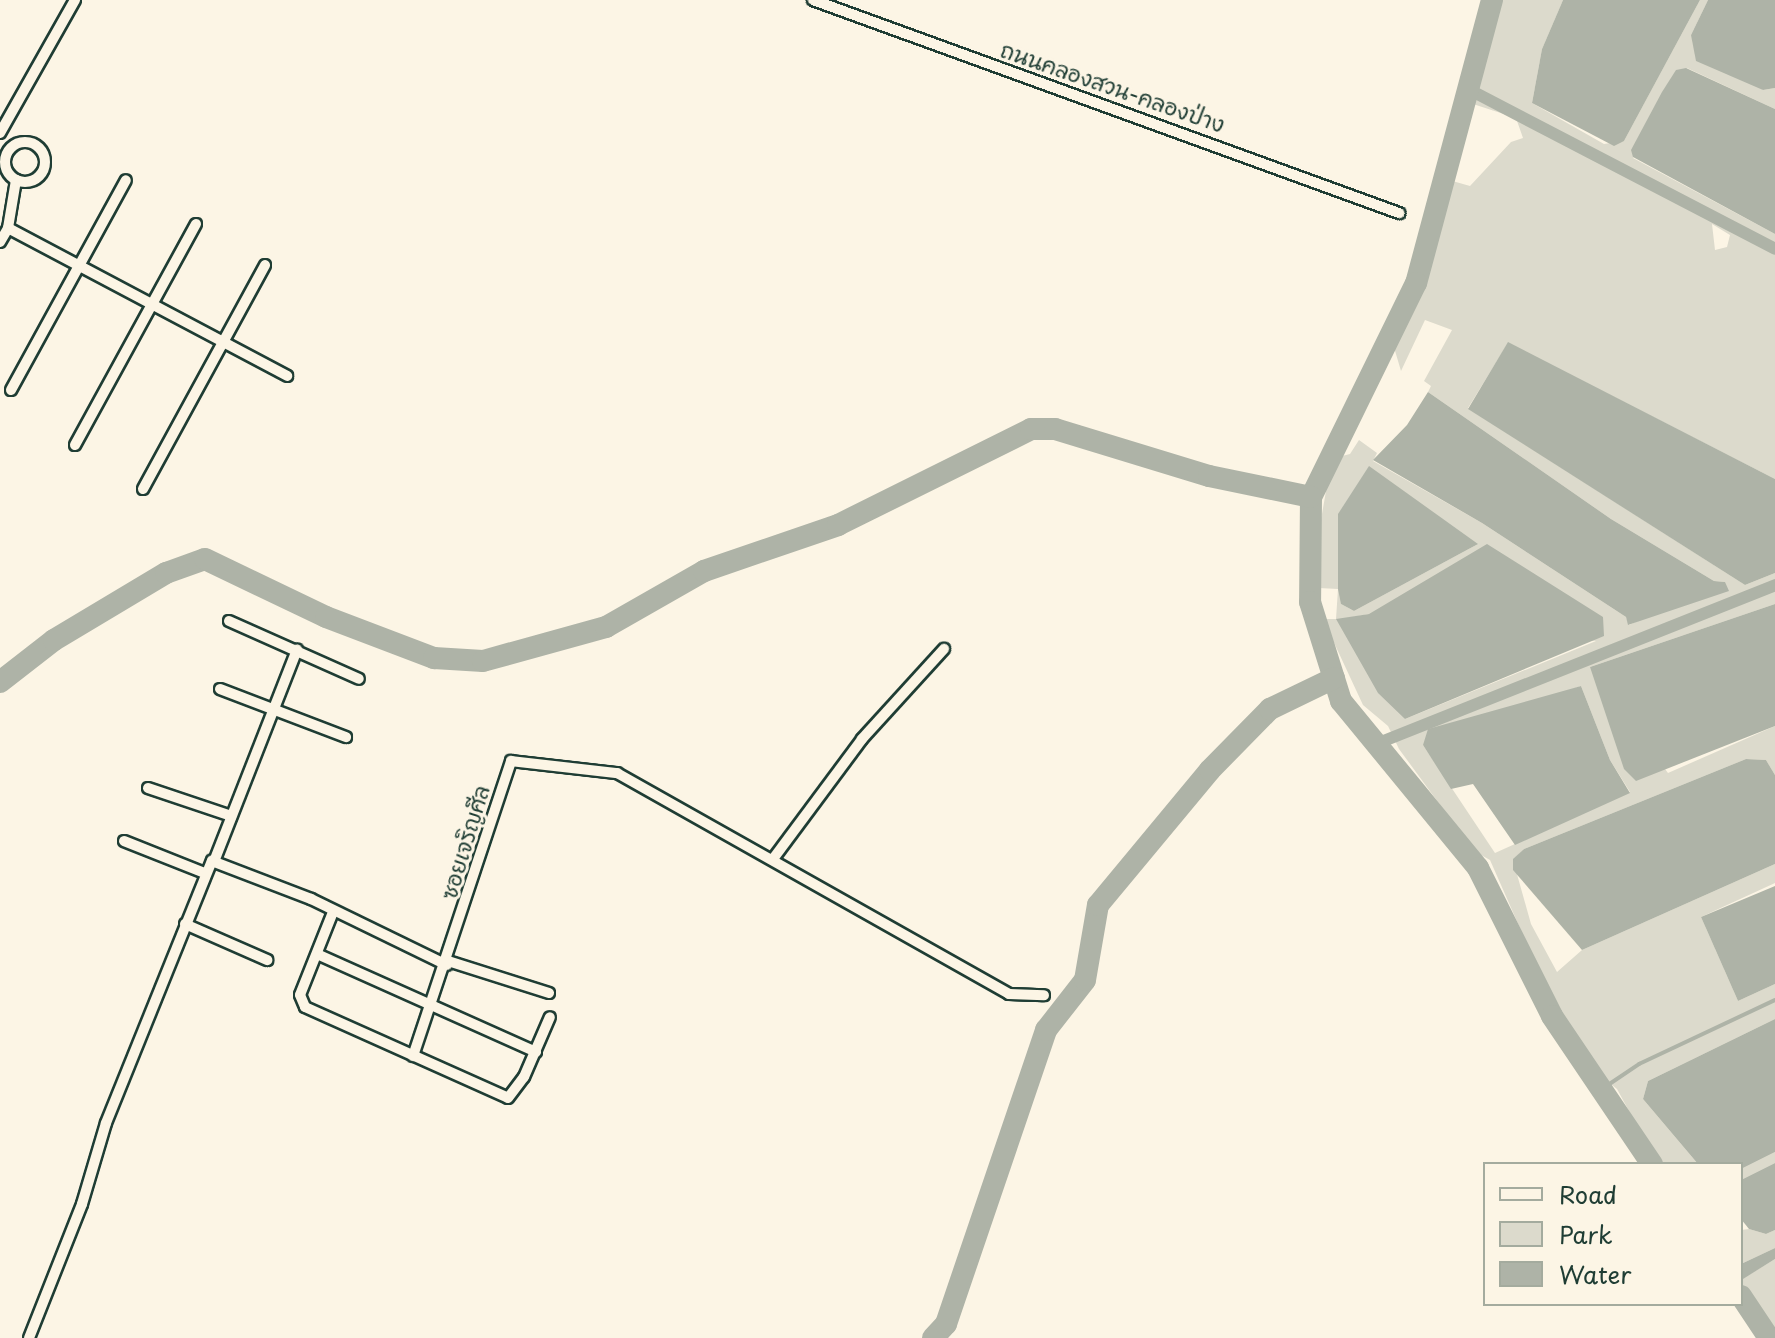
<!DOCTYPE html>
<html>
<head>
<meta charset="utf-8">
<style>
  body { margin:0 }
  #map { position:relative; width:1775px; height:1338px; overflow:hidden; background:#fcf5e5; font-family:"Playpen Sans","Playpen Sans Thai",sans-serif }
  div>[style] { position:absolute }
  .green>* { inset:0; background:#dcdacc }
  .water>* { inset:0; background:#aeb3a7 }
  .stream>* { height:4px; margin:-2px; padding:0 2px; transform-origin:2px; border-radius:2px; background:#aeb3a7 }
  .canal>* { height:12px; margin:-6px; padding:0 6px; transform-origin:6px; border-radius:6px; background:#aeb3a7 }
  .river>* { height:22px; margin:-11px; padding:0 11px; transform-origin:11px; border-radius:11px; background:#aeb3a7 }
  .roads { filter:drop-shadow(2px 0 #1f3d34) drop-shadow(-2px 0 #1f3d34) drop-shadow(0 2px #1f3d34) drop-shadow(0 -2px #1f3d34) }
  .minor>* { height:10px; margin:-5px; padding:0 5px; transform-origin:5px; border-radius:5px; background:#fcf5e5 }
  .minor>.ring { margin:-5px; padding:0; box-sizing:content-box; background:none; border:10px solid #fcf5e5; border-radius:50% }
  span { translate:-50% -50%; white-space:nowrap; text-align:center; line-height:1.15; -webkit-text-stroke:6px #fcf5e5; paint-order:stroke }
  .street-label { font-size:22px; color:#1f3d34 }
  .legend { position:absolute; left:1483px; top:1162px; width:260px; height:144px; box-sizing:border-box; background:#fcf5e5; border:2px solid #a4ab9e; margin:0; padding:10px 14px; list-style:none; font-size:24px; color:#1f3d34 }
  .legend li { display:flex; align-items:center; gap:16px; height:40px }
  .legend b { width:40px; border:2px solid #a4ab9e }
</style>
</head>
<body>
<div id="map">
  <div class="green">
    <div style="clip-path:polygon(evenodd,1496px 0,1563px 0,1542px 49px,1532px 103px,1604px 144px,1624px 141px,1700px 0,1708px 0,1691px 35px,1763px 90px,1775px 88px,1775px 109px,1687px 68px,1633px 158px,1775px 234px,1775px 479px,1508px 343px,1468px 408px,1745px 585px,1775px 573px,1775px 604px,1590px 667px,1668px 773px,1775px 726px,1775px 775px,1766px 760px,1746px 759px,1524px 849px,1513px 860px,1531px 924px,1557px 972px,1582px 950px,1775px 864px,1775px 883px,1701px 917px,1738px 1001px,1775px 984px,1775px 1019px,1648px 1081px,1643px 1099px,1698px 1164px,1658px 1164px,1617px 1089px,1601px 1076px,1545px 985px,1490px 860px,1474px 851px,1399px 749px,1388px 726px,1363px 705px,1323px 619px,1336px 619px,1338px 589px,1319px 588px,1318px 537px,1326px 491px,1338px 457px,1350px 454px,1359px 440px,1377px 453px,1373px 461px,1482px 523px,1626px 617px,1629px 625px,1725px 582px,1714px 581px,1611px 519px,1428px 392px,1431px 386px,1424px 381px,1452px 330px,1425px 320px,1401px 371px,1393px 344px,1414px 303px,1449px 180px,1470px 186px,1511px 142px,1523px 138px,1516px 118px,1473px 104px,1496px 0,1712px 224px,1730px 235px,1727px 247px,1715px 250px,1712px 224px,1496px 0,1478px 544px,1354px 611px,1341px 604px,1478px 544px,1496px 0,1369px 614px,1596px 641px,1405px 719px,1337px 620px,1369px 614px,1496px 0,1581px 686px,1610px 760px,1630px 792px,1495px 853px,1423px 745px,1581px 686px)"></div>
    <div style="clip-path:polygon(1775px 1152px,1775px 1163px,1741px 1180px,1741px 1169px)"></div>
    <div style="clip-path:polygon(1749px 1229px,1766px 1234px,1775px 1230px,1775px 1248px,1741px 1264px,1741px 1230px)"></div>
    <div style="clip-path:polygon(1775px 1259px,1775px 1332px,1742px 1286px,1742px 1279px)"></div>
  </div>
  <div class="water">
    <div style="clip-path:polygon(1563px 0,1700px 0,1624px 141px,1614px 146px,1532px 103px,1542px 49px)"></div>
    <div style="clip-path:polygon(1708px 0,1775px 0,1775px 88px,1763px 90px,1696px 61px,1691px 35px)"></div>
    <div style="clip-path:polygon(1686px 68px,1775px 109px,1775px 234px,1633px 157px,1631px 150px,1662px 92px,1676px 70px)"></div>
    <div style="clip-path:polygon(1508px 342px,1775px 479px,1775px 573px,1745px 585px,1468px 409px)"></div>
    <div style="clip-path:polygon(1428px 392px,1611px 519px,1714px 581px,1725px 582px,1729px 591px,1628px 625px,1626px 617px,1482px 523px,1373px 460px,1407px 425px)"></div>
    <div style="clip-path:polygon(1369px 466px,1478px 544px,1354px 611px,1341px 604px,1338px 589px,1338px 514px)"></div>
    <div style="clip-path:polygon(1487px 544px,1603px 617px,1604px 636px,1405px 719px,1378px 693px,1336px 619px,1369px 614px)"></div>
    <div style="clip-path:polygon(1775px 604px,1775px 726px,1636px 781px,1624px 769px,1590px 667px)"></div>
    <div style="clip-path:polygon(1581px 686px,1610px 760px,1630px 793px,1515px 845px,1473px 784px,1451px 789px,1423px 745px,1428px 729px)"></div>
    <div style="clip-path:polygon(1746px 759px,1766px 760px,1775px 775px,1775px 864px,1582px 950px,1513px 870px,1513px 859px,1524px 849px)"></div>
    <div style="clip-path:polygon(1775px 886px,1775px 984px,1738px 1001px,1701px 917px)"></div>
    <div style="clip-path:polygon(1775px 1019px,1775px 1152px,1741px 1169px,1741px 1164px,1698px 1164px,1643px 1099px,1648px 1081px)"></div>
    <div style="clip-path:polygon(1775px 1163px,1775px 1230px,1766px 1234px,1749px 1229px,1741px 1219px,1741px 1180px)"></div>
    <div style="clip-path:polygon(1775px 1248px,1775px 1259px,1743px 1279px,1742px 1286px,1741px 1264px)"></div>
  </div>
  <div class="stream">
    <div style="left:1602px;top:1089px;width:45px;rotate:-34deg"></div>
    <div style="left:1639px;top:1064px;width:150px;rotate:-25.2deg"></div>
  </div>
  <div class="canal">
    <div style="left:1468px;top:89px;width:346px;rotate:27.5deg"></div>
    <div style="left:1376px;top:744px;width:430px;rotate:-21.7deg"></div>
  </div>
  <div class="river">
    <div style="left:1492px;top:0;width:293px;rotate:105deg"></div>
    <div style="left:1416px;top:283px;width:238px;rotate:116.1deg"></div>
    <div style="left:1311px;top:497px;width:105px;rotate:90.5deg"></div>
    <div style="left:1310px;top:602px;width:104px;rotate:72.6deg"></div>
    <div style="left:1341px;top:701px;width:216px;rotate:50.6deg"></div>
    <div style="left:1478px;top:868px;width:165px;rotate:63.4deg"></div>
    <div style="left:1552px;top:1016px;width:179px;rotate:56deg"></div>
    <div style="left:0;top:682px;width:68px;rotate:-37.9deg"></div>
    <div style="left:54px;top:640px;width:131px;rotate:-30.9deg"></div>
    <div style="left:166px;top:573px;width:41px;rotate:-19.7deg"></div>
    <div style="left:205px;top:559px;width:134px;rotate:25.6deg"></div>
    <div style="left:326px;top:617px;width:116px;rotate:20.8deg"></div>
    <div style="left:434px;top:658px;width:49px;rotate:3.5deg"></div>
    <div style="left:483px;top:661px;width:128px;rotate:-15.5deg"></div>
    <div style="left:606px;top:627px;width:113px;rotate:-29.7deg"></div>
    <div style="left:704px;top:571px;width:142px;rotate:-18.9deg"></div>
    <div style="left:838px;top:525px;width:216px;rotate:-26.4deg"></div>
    <div style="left:1031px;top:429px;width:24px"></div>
    <div style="left:1055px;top:429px;width:161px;rotate:17deg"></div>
    <div style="left:1209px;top:476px;width:104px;rotate:11.6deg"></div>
    <div style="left:1741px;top:1296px;width:50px;rotate:56.3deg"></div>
    <div style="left:933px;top:1338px;width:19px;rotate:-47deg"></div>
    <div style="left:946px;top:1324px;width:311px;rotate:-71.2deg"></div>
    <div style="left:1046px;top:1030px;width:63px;rotate:-52deg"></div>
    <div style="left:1085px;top:980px;width:76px;rotate:-80.2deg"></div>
    <div style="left:1098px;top:905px;width:175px;rotate:-50.3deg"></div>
    <div style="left:1210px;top:770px;width:86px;rotate:-45.5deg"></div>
    <div style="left:1270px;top:709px;width:71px;rotate:-25.8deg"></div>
  </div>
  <div class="roads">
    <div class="minor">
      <div style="left:813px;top:0;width:624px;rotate:19.98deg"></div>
      <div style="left:0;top:133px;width:153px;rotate:-60.6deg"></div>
      <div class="ring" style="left:5px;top:142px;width:30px;height:30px"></div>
      <div style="left:8px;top:228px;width:316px;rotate:27.9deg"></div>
      <div style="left:0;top:242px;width:16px;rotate:-60deg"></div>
      <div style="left:8px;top:228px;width:49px;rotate:-80.5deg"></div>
      <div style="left:11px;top:390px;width:239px;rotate:-61.3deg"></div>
      <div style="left:75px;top:445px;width:252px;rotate:-61.3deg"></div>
      <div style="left:143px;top:489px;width:255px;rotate:-61.4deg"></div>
      <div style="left:229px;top:621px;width:142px;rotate:24deg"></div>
      <div style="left:220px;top:689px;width:135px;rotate:20.9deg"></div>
      <div style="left:148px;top:788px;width:88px;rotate:18.6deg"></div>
      <div style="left:124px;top:841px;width:87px;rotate:21.6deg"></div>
      <div style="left:215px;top:859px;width:225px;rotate:-68.6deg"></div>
      <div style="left:773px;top:859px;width:149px;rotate:-53.4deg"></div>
      <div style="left:862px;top:739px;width:122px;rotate:-47.7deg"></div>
      <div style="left:333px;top:912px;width:89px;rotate:111.7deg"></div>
      <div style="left:300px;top:995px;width:13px;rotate:67deg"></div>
      <div style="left:305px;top:1007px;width:222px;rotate:24.1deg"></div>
      <div style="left:508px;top:1098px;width:26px;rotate:-53deg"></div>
      <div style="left:524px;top:1077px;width:65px;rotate:-66.6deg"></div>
      <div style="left:185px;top:924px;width:90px;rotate:23.7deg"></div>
      <div style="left:317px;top:954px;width:240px;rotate:24.1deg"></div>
      <div style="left:448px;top:961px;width:106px;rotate:17.6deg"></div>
      <div style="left:413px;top:1056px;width:311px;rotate:-71.6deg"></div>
      <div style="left:511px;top:761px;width:107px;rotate:6.5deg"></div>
      <div style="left:617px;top:773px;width:450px;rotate:29.4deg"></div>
      <div style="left:1009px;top:994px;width:35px;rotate:2deg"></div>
      <div style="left:29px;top:1338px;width:144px;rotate:-68.4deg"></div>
      <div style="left:82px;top:1204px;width:84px;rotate:-73.5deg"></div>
      <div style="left:106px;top:1123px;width:283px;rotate:-68deg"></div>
      <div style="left:212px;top:861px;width:106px;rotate:21deg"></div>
      <div style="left:311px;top:899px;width:151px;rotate:25.9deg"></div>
    </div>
  </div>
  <div class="street-label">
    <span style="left:1113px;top:86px;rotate:19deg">ถนนคลองสวน-คลองป่าง</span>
    <span style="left:464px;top:842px;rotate:-73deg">ซอยเจริญศีล</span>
  </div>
  <ul class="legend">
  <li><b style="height:10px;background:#fcf5e5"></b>Road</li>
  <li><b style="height:22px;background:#dcdacc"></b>Park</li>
  <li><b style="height:22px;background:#aeb3a7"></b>Water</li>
  </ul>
</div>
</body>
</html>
